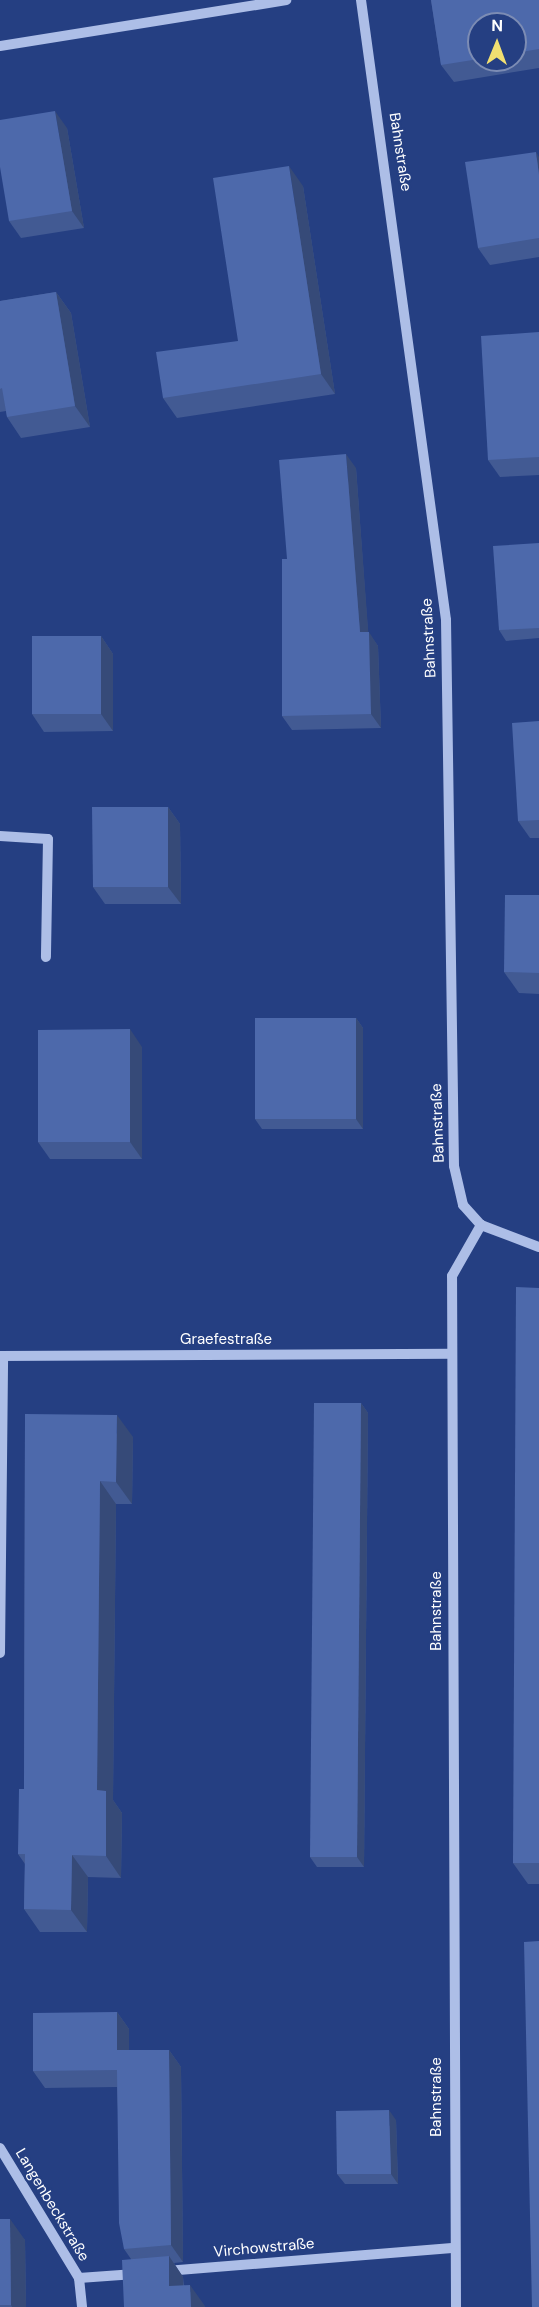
<!DOCTYPE html>
<html>
<head>
<meta charset="utf-8">
<style>
  body { margin:0 }
  #map { position:relative; width:539px; height:2307px; overflow:hidden; background:#253f82; font-family:"DM Sans",sans-serif }
  div>[style] { position:absolute }
  .minor>* { height:10px; margin:-5px; padding:0 5px; transform-origin:5px; border-radius:5px; background:#adbee7 }
  .wall>* { inset:0; background:#425a93 }
  .shaded-wall>* { inset:0; background:#364a78 }
  .building>* { inset:0; background:#4d69ab }
  span { translate:-50% -50%; white-space:nowrap; text-align:center; line-height:1.15; -webkit-text-stroke:4.5px #253f82; paint-order:stroke }
  .street-label { font-size:15px; color:#fff }
  .north { position:absolute; left:467px; top:12px; width:60px; height:60px; box-sizing:border-box; background:#253f82; border:2px solid #7c8cb4; border-radius:50%; rotate:1deg; font-size:16px; font-weight:700; line-height:24px; text-align:center; color:#fff }
  .north::after { content:''; display:block; margin:auto; width:21px; height:27px; background:#f1df71; clip-path:polygon(50% 0,100% 100%,50% 72%,0 100%) }
</style>
</head>
<body>
<div id="map">
  <div class="minor">
    <div style="left:361px;top:0;width:626px;rotate:82.19deg"></div>
    <div style="left:446px;top:620px;width:546px;rotate:89.16deg"></div>
    <div style="left:454px;top:1166px;width:40px;rotate:77deg"></div>
    <div style="left:463px;top:1205px;width:27px;rotate:48deg"></div>
    <div style="left:481px;top:1225px;width:62px;rotate:20.8deg"></div>
    <div style="left:0;top:46px;width:290px;rotate:-9.1deg"></div>
    <div style="left:0;top:836px;width:48px;rotate:3.6deg"></div>
    <div style="left:48px;top:839px;width:118px;rotate:91deg"></div>
    <div style="left:0;top:1356px;width:452px;rotate:-0.3deg"></div>
    <div style="left:0;top:1653px;width:297px;rotate:-89.4deg"></div>
    <div style="left:0;top:2148px;width:152px;rotate:58.7deg"></div>
    <div style="left:79px;top:2278px;width:29px;rotate:84deg"></div>
    <div style="left:166px;top:2271px;width:287px;rotate:-4.6deg"></div>
    <div style="left:79px;top:2278px;width:56px;rotate:-4.1deg"></div>
    <div style="left:456px;top:2307px;width:1031px;rotate:-90.22deg"></div>
    <div style="left:452px;top:1276px;width:59px;rotate:-60.4deg"></div>
  </div>
  <div class="wall">
    <div style="clip-path:polygon(evenodd,431px 0,539px 0,539px 68px,454px 82px,441px 65px,431px 0,479px 24px,515px 24px,515px 60px,479px 60px,479px 24px)"></div>
    <div style="clip-path:polygon(67px 128px,84px 228px,21px 238px,9px 221px)"></div>
    <div style="clip-path:polygon(539px 157px,539px 257px,490px 265px,478px 248px)"></div>
    <div style="clip-path:polygon(303px 186px,335px 394px,177px 418px,163px 398px,238px 341px)"></div>
    <div style="clip-path:polygon(56px 292px,71px 313px,90px 427px,21px 438px,7px 417px,6px 411px,0 412px,0 301px)"></div>
    <div style="clip-path:polygon(539px 332px,539px 475px,500px 477px,488px 460px)"></div>
    <div style="clip-path:polygon(356px 468px,368px 632px,378px 646px,381px 728px,292px 730px,282px 716px,287px 559px)"></div>
    <div style="clip-path:polygon(539px 543px,539px 638px,506px 641px,499px 630px)"></div>
    <div style="clip-path:polygon(101px 636px,113px 654px,113px 731px,44px 732px,32px 714px)"></div>
    <div style="clip-path:polygon(539px 721px,539px 838px,530px 838px,518px 821px)"></div>
    <div style="clip-path:polygon(168px 807px,180px 824px,181px 904px,105px 904px,93px 887px)"></div>
    <div style="clip-path:polygon(539px 895px,539px 994px,519px 993px,504px 972px)"></div>
    <div style="clip-path:polygon(356px 1018px,363px 1028px,363px 1129px,262px 1129px,255px 1119px)"></div>
    <div style="clip-path:polygon(142px 1047px,142px 1159px,50px 1159px,38px 1142px)"></div>
    <div style="clip-path:polygon(539px 1288px,539px 1884px,528px 1884px,513px 1863px)"></div>
    <div style="clip-path:polygon(361px 1403px,368px 1413px,364px 1867px,317px 1867px,310px 1857px)"></div>
    <div style="clip-path:polygon(25px 1414px,133px 1437px,132px 1504px,116px 1504px,113px 1800px,122px 1813px,121px 1878px,88px 1877px,87px 1932px,40px 1932px,24px 1909px,25px 1864px,18px 1854px,24px 1789px)"></div>
    <div style="clip-path:polygon(117px 2012px,129px 2029px,129px 2050px,169px 2050px,181px 2067px,183px 2262px,174px 2263px,183px 2277px,184px 2285px,205px 2307px,124px 2307px,131px 2259px,124px 2249px,117px 2087px,45px 2088px,33px 2071px)"></div>
    <div style="clip-path:polygon(396px 2120px,398px 2184px,345px 2184px,337px 2174px)"></div>
    <div style="clip-path:polygon(0 2219px,25px 2240px,26px 2307px,0 2307px)"></div>
  </div>
  <div class="shaded-wall">
    <div style="clip-path:polygon(55px 111px,67px 128px,84px 228px,72px 211px)"></div>
    <div style="clip-path:polygon(536px 152px,539px 157px,539px 175px)"></div>
    <div style="clip-path:polygon(289px 166px,303px 186px,335px 394px,321px 374px)"></div>
    <div style="clip-path:polygon(56px 292px,71px 313px,90px 427px,75px 406px)"></div>
    <div style="clip-path:polygon(346px 454px,356px 468px,369px 641px,369px 632px,378px 646px,381px 728px,371px 714px,360px 632px)"></div>
    <div style="clip-path:polygon(101px 636px,113px 654px,113px 731px,101px 714px)"></div>
    <div style="clip-path:polygon(168px 807px,180px 824px,181px 904px,168px 887px)"></div>
    <div style="clip-path:polygon(356px 1018px,363px 1028px,363px 1129px,356px 1119px)"></div>
    <div style="clip-path:polygon(130px 1029px,142px 1047px,142px 1159px,130px 1142px)"></div>
    <div style="clip-path:polygon(361px 1403px,368px 1413px,364px 1867px,357px 1857px)"></div>
    <div style="clip-path:polygon(117px 1415px,133px 1437px,132px 1504px,116px 1482px)"></div>
    <div style="clip-path:polygon(100px 1481px,116px 1504px,113px 1800px,122px 1813px,121px 1878px,106px 1856px,97px 1790px)"></div>
    <div style="clip-path:polygon(72px 1855px,88px 1877px,87px 1932px,71px 1910px)"></div>
    <div style="clip-path:polygon(117px 2012px,129px 2029px,129px 2067px,117px 2050px)"></div>
    <div style="clip-path:polygon(169px 2050px,181px 2067px,183px 2262px,171px 2245px)"></div>
    <div style="clip-path:polygon(389px 2110px,396px 2120px,398px 2184px,391px 2174px)"></div>
    <div style="clip-path:polygon(10px 2219px,25px 2240px,26px 2307px,12px 2307px,11px 2305px)"></div>
    <div style="clip-path:polygon(169px 2256px,183px 2277px,184px 2307px,169px 2286px)"></div>
    <div style="clip-path:polygon(190px 2285px,205px 2306px,205px 2307px,191px 2307px)"></div>
  </div>
  <div class="building">
    <div style="clip-path:polygon(431px 0,539px 0,539px 49px,515px 53px,515px 24px,479px 24px,479px 59px,441px 65px)"></div>
    <div style="clip-path:polygon(55px 111px,72px 211px,9px 221px,0 167px,0 120px)"></div>
    <div style="clip-path:polygon(536px 152px,539px 175px,539px 238px,478px 248px,465px 162px)"></div>
    <div style="clip-path:polygon(289px 166px,321px 374px,163px 398px,156px 352px,238px 341px,213px 178px)"></div>
    <div style="clip-path:polygon(56px 292px,75px 406px,7px 417px,2px 388px,0 389px,0 301px)"></div>
    <div style="clip-path:polygon(539px 332px,539px 457px,488px 460px,481px 336px)"></div>
    <div style="clip-path:polygon(346px 454px,360px 632px,369px 632px,371px 714px,282px 716px,282px 559px,287px 559px,279px 460px)"></div>
    <div style="clip-path:polygon(539px 543px,539px 628px,499px 630px,493px 546px)"></div>
    <div style="clip-path:polygon(32px 636px,101px 636px,101px 714px,32px 714px)"></div>
    <div style="clip-path:polygon(539px 721px,539px 820px,518px 821px,512px 723px)"></div>
    <div style="clip-path:polygon(92px 807px,168px 807px,168px 887px,93px 887px)"></div>
    <div style="clip-path:polygon(505px 895px,539px 895px,539px 973px,504px 972px)"></div>
    <div style="clip-path:polygon(255px 1018px,356px 1018px,356px 1119px,255px 1119px)"></div>
    <div style="clip-path:polygon(130px 1029px,130px 1142px,38px 1142px,38px 1030px)"></div>
    <div style="clip-path:polygon(516px 1287px,539px 1288px,539px 1863px,513px 1863px)"></div>
    <div style="clip-path:polygon(314px 1403px,361px 1403px,357px 1857px,310px 1857px)"></div>
    <div style="clip-path:polygon(25px 1414px,117px 1415px,116px 1482px,100px 1481px,97px 1790px,106px 1791px,106px 1856px,72px 1855px,71px 1910px,24px 1909px,25px 1854px,18px 1854px,19px 1789px,24px 1789px)"></div>
    <div style="clip-path:polygon(539px 1941px,539px 2307px,532px 2307px,524px 1942px)"></div>
    <div style="clip-path:polygon(117px 2012px,117px 2050px,169px 2050px,171px 2245px,124px 2249px,119px 2223px,117px 2070px,33px 2071px,33px 2013px)"></div>
    <div style="clip-path:polygon(389px 2110px,391px 2174px,337px 2174px,336px 2111px)"></div>
    <div style="clip-path:polygon(0 2219px,10px 2219px,11px 2305px,0 2305px)"></div>
    <div style="clip-path:polygon(169px 2256px,169px 2286px,190px 2285px,191px 2307px,124px 2307px,122px 2260px)"></div>
  </div>
  <div class="street-label">
    <span style="left:400px;top:152px;rotate:81deg">Bahnstraße</span>
    <span style="left:429px;top:638px;rotate:-93deg">Bahnstraße</span>
    <span style="left:438px;top:1123px;rotate:-92deg">Bahnstraße</span>
    <span style="left:226px;top:1340px">Graefestraße</span>
    <span style="left:437px;top:1611px;rotate:-90deg">Bahnstraße</span>
    <span style="left:437px;top:2097px;rotate:-90deg">Bahnstraße</span>
    <span style="left:52px;top:2205px;rotate:59deg">Langenbeckstraße</span>
    <span style="left:264px;top:2248px;rotate:-5deg">Virchowstraße</span>
  </div>
  <div class="north">N</div>
</div>
</body>
</html>
